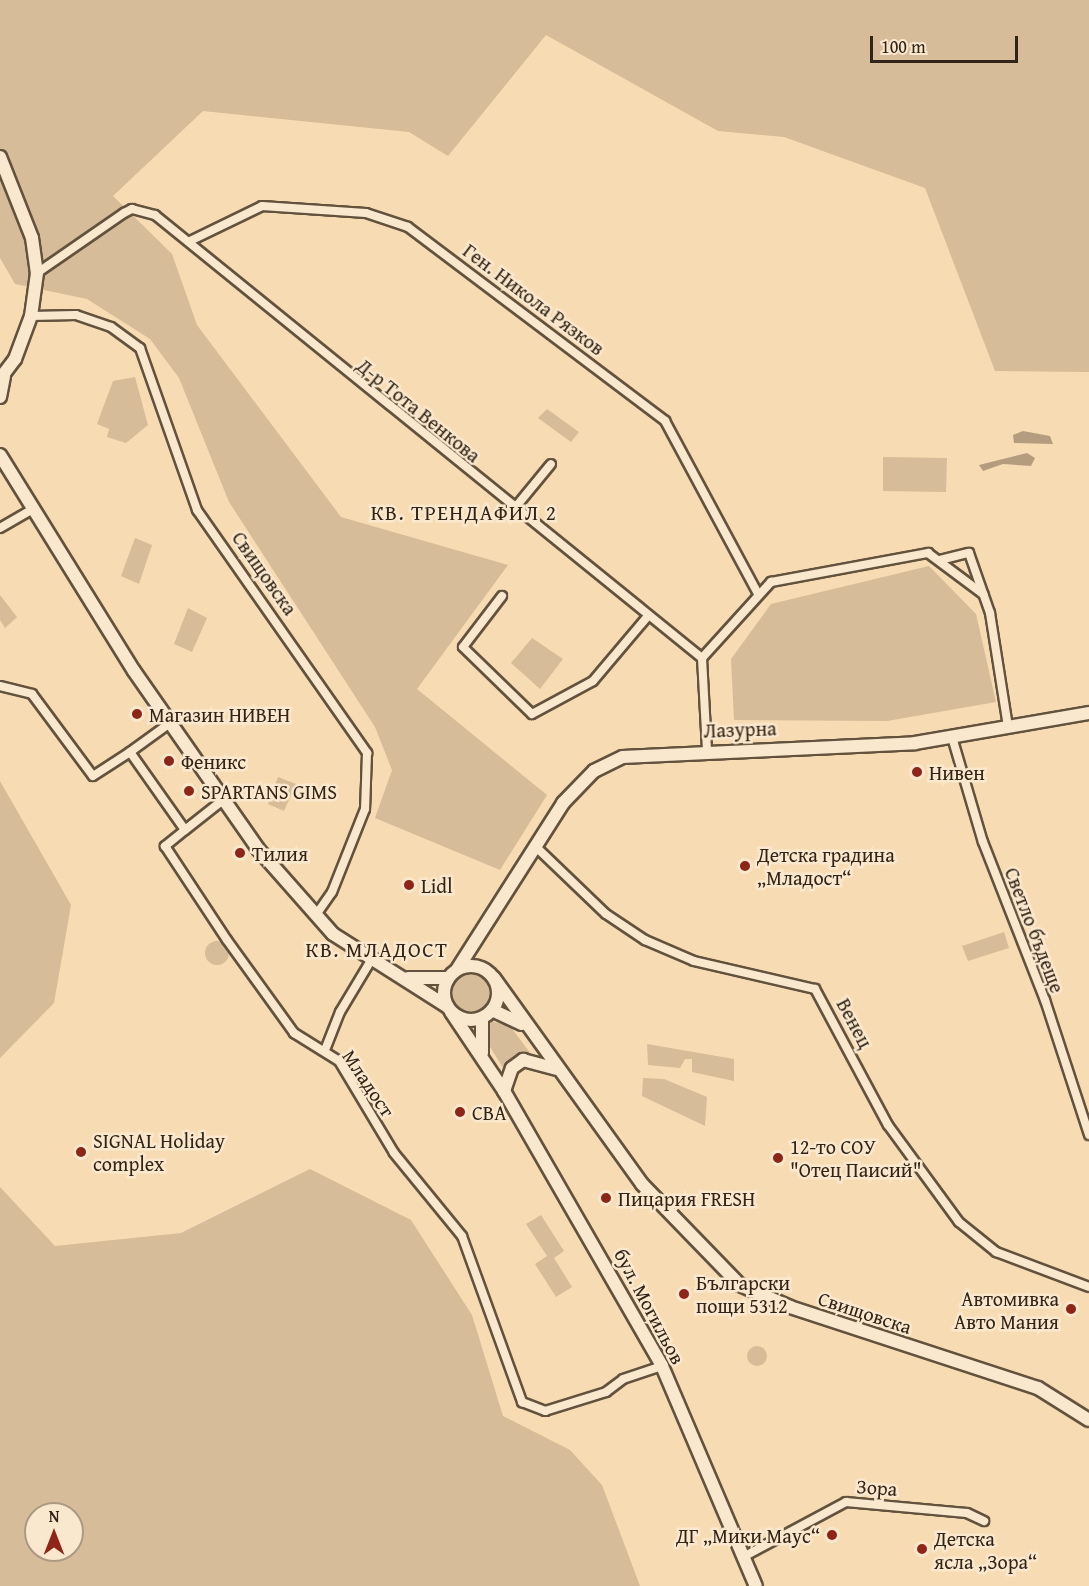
<!DOCTYPE html>
<html>
<head>
<meta charset="utf-8">
<style>
  body { margin:0 }
  #map { position:relative; width:1089px; height:1586px; overflow:hidden; background:#f7dbb3; font-family:"Gentium Book Plus",serif }
  div>[style] { position:absolute }
  .green>* { inset:0; background:#d6bc98 }
  .round { border-radius:50% }
  .water>* { inset:0; background:#b49d7e }
  .roads { filter:drop-shadow(2px 0 #63523d) drop-shadow(-2px 0 #63523d) drop-shadow(0 2px #63523d) drop-shadow(0 -2px #63523d) }
  .street>* { height:8px; margin:-4px; padding:0 4px; transform-origin:4px; border-radius:4px; background:#fae8ce }
  .secondary>* { height:12px; margin:-6px; padding:0 6px; transform-origin:6px; border-radius:6px; background:#fae8ce }
  .secondary>.ring { margin:-6px; padding:0; box-sizing:content-box; background:none; border:12px solid #fae8ce; border-radius:50% }
  .dots>* { width:16px; height:16px; translate:-50% -50%; box-sizing:border-box; border:3px solid #fae8ce; border-radius:50% }
  span { translate:-50% -50%; white-space:nowrap; text-align:center; line-height:1.15; -webkit-text-stroke:5px #fae8ce; paint-order:stroke }
  .street-label { font-size:20px; color:#322416 }
  .poi-label { font-size:20px; color:#322416 }
  .left { translate:0 -50%; text-align:left }
  .right { translate:-100% -50%; text-align:right }
  .neighbourhood-label { font-size:21px; color:#322416; letter-spacing:1.5px }
  .north { position:absolute; left:24px; top:1502px; width:60px; height:60px; box-sizing:border-box; background:#fae8ce; border:2px solid #aa9a84; border-radius:50%; rotate:0deg; font-size:16px; font-weight:700; line-height:24px; text-align:center; color:#322416 }
  .north::after { content:''; display:block; margin:auto; width:21px; height:27px; background:#8f2418; clip-path:polygon(50% 0,100% 100%,50% 72%,0 100%) }
  .scale { position:absolute; left:870px; top:36px; width:148px; height:27px; box-sizing:border-box; border:3px solid #322416; border-top:0; padding-left:8px; font-size:18px; line-height:21px; white-space:nowrap; color:#322416; -webkit-text-stroke:4px #fae8ce; paint-order:stroke }
</style>
</head>
<body>
<div id="map">
  <div class="green">
    <div style="clip-path:polygon(0 0,1089px 0,1089px 372px,995px 371px,925px 188px,784px 137px,718px 131px,546px 35px,448px 156px,409px 132px,203px 111px,113px 196px,172px 254px,197px 325px,341px 517px,508px 565px,417px 689px,547px 795px,500px 870px,375px 818px,392px 770px,375px 727px,229px 502px,179px 378px,150px 339px,87px 299px,15px 284px,0 258px)"></div>
    <div style="clip-path:polygon(135px 377px,148px 425px,126px 443px,107px 437px,109px 429px,97px 424px,113px 381px)"></div>
    <div style="clip-path:polygon(547px 409px,579px 432px,571px 442px,538px 418px)"></div>
    <div style="clip-path:polygon(883px 457px,947px 458px,946px 492px,883px 491px)"></div>
    <div style="clip-path:polygon(135px 538px,152px 545px,139px 584px,121px 576px)"></div>
    <div style="clip-path:polygon(929px 566px,976px 614px,996px 702px,887px 721px,734px 720px,731px 659px,771px 604px)"></div>
    <div style="clip-path:polygon(0 595px,17px 617px,5px 628px,0 620px)"></div>
    <div style="clip-path:polygon(188px 608px,207px 618px,192px 652px,174px 644px)"></div>
    <div style="clip-path:polygon(532px 638px,563px 659px,540px 689px,511px 663px)"></div>
    <div style="clip-path:polygon(278px 777px,296px 784px,284px 811px,268px 804px)"></div>
    <div style="clip-path:polygon(0 781px,71px 905px,54px 1003px,0 1058px)"></div>
    <div style="clip-path:polygon(1004px 932px,1009px 948px,968px 961px,962px 946px)"></div>
    <div class="round" style="left:205px;top:941px;width:24px;height:24px"></div>
    <div class="round" style="left:449px;top:973px;width:42px;height:42px"></div>
    <div style="clip-path:polygon(491px 1021px,510px 1026px,531px 1054px,517px 1057px,505px 1071px,487px 1042px)"></div>
    <div style="clip-path:polygon(647px 1044px,734px 1059px,734px 1081px,692px 1072px,692px 1059px,685px 1059px,680px 1068px,648px 1065px)"></div>
    <div style="clip-path:polygon(643px 1078px,664px 1079px,707px 1097px,705px 1126px,642px 1096px)"></div>
    <div style="clip-path:polygon(evenodd,310px 1169px,411px 1220px,472px 1315px,503px 1416px,570px 1450px,602px 1485px,640px 1586px,0 1586px,0 1187px,55px 1246px,181px 1233px,310px 1169px,36px 1514px,72px 1514px,72px 1550px,36px 1550px,36px 1514px)"></div>
    <div style="clip-path:polygon(541px 1215px,564px 1251px,554px 1258px,572px 1287px,556px 1297px,535px 1264px,547px 1256px,526px 1224px)"></div>
    <div class="round" style="left:747px;top:1346px;width:20px;height:20px"></div>
  </div>
  <div class="water">
    <div style="clip-path:polygon(1023px 431px,1050px 436px,1053px 444px,1014px 443px,1013px 435px)"></div>
    <div style="clip-path:polygon(1027px 453px,1035px 458px,1031px 466px,1003px 464px,983px 471px,979px 465px)"></div>
  </div>
  <div class="roads">
    <div class="street">
      <div style="left:190px;top:241px;width:80px;rotate:-25.9deg"></div>
      <div style="left:262px;top:206px;width:104px;rotate:3.9deg"></div>
      <div style="left:366px;top:213px;width:44px;rotate:18.4deg"></div>
      <div style="left:408px;top:227px;width:322px;rotate:37deg"></div>
      <div style="left:665px;top:421px;width:194px;rotate:61.7deg"></div>
      <div style="left:37px;top:273px;width:106px;rotate:-34.6deg"></div>
      <div style="left:124px;top:213px;width:9px;rotate:-27deg"></div>
      <div style="left:132px;top:209px;width:24px;rotate:15deg"></div>
      <div style="left:155px;top:215px;width:704px;rotate:39deg"></div>
      <div style="left:31px;top:316px;width:45px;rotate:-1.3deg"></div>
      <div style="left:76px;top:315px;width:37px;rotate:19deg"></div>
      <div style="left:111px;top:327px;width:36px;rotate:36deg"></div>
      <div style="left:140px;top:348px;width:172px;rotate:70.6deg"></div>
      <div style="left:197px;top:510px;width:297px;rotate:55deg"></div>
      <div style="left:367px;top:753px;width:56px;rotate:92deg"></div>
      <div style="left:365px;top:809px;width:89px;rotate:111.7deg"></div>
      <div style="left:332px;top:892px;width:29px;rotate:125deg"></div>
      <div style="left:514px;top:509px;width:58px;rotate:-50.6deg"></div>
      <div style="left:0;top:528px;width:36px;rotate:-30deg"></div>
      <div style="left:940px;top:560px;width:30px;rotate:-14deg"></div>
      <div style="left:969px;top:553px;width:64px;rotate:70.7deg"></div>
      <div style="left:990px;top:613px;width:115px;rotate:81deg"></div>
      <div style="left:502px;top:596px;width:64px;rotate:127.4deg"></div>
      <div style="left:463px;top:647px;width:96px;rotate:44.2deg"></div>
      <div style="left:532px;top:714px;width:69px;rotate:-28.4deg"></div>
      <div style="left:593px;top:681px;width:84px;rotate:-49.8deg"></div>
      <div style="left:702px;top:658px;width:103px;rotate:-47.8deg"></div>
      <div style="left:771px;top:582px;width:160px;rotate:-10.5deg"></div>
      <div style="left:928px;top:553px;width:69px;rotate:36.7deg"></div>
      <div style="left:702px;top:658px;width:91px;rotate:86.9deg"></div>
      <div style="left:0;top:686px;width:33px;rotate:14deg"></div>
      <div style="left:32px;top:694px;width:102px;rotate:53.4deg"></div>
      <div style="left:93px;top:776px;width:44px;rotate:-33deg"></div>
      <div style="left:130px;top:752px;width:95px;rotate:54.8deg"></div>
      <div style="left:185px;top:830px;width:26px;rotate:141deg"></div>
      <div style="left:165px;top:846px;width:113px;rotate:56.6deg"></div>
      <div style="left:227px;top:940px;width:115px;rotate:54.2deg"></div>
      <div style="left:294px;top:1033px;width:53px;rotate:31.9deg"></div>
      <div style="left:339px;top:1061px;width:107px;rotate:59.1deg"></div>
      <div style="left:394px;top:1153px;width:107px;rotate:50.7deg"></div>
      <div style="left:462px;top:1236px;width:177px;rotate:70.1deg"></div>
      <div style="left:522px;top:1402px;width:25px;rotate:21deg"></div>
      <div style="left:545px;top:1411px;width:64px;rotate:-17.3deg"></div>
      <div style="left:606px;top:1392px;width:21px;rotate:-37deg"></div>
      <div style="left:623px;top:1379px;width:41px;rotate:-18.4deg"></div>
      <div style="left:952px;top:737px;width:109px;rotate:73.6deg"></div>
      <div style="left:983px;top:842px;width:170px;rotate:68.6deg"></div>
      <div style="left:1045px;top:1000px;width:142px;rotate:71.9deg"></div>
      <div style="left:130px;top:752px;width:49px;rotate:-35.9deg"></div>
      <div style="left:185px;top:830px;width:48px;rotate:-38.3deg"></div>
      <div style="left:535px;top:846px;width:98px;rotate:43.8deg"></div>
      <div style="left:606px;top:914px;width:47px;rotate:33.7deg"></div>
      <div style="left:645px;top:940px;width:53px;rotate:23.2deg"></div>
      <div style="left:694px;top:961px;width:124px;rotate:13deg"></div>
      <div style="left:815px;top:989px;width:154px;rotate:61.8deg"></div>
      <div style="left:888px;top:1125px;width:120px;rotate:53.8deg"></div>
      <div style="left:959px;top:1222px;width:48px;rotate:39deg"></div>
      <div style="left:996px;top:1252px;width:99px;rotate:20.6deg"></div>
      <div style="left:325px;top:1050px;width:41px;rotate:-68.5deg"></div>
      <div style="left:340px;top:1012px;width:58px;rotate:-59deg"></div>
      <div style="left:745px;top:1556px;width:115px;rotate:-28.1deg"></div>
      <div style="left:846px;top:1502px;width:121px;rotate:5.2deg"></div>
      <div style="left:967px;top:1513px;width:19px;rotate:25deg"></div>
    </div>
    <div class="secondary">
      <div style="left:0;top:157px;width:87px;rotate:68.4deg"></div>
      <div style="left:32px;top:238px;width:35px;rotate:82deg"></div>
      <div style="left:37px;top:273px;width:43px;rotate:97.9deg"></div>
      <div style="left:31px;top:316px;width:46px;rotate:110.4deg"></div>
      <div style="left:15px;top:359px;width:25px;rotate:127deg"></div>
      <div style="left:0;top:397px;width:21px;rotate:-79deg"></div>
      <div style="left:0;top:455px;width:254px;rotate:58.2deg"></div>
      <div style="left:134px;top:671px;width:217px;rotate:55.1deg"></div>
      <div style="left:258px;top:849px;width:113px;rotate:48.6deg"></div>
      <div style="left:333px;top:934px;width:136px;rotate:32.4deg"></div>
      <div class="ring" style="left:444px;top:966px;width:42px;height:42px"></div>
      <div style="left:458px;top:968px;width:196px;rotate:-57.5deg"></div>
      <div style="left:563px;top:803px;width:45px;rotate:-45.9deg"></div>
      <div style="left:594px;top:771px;width:32px;rotate:-26deg"></div>
      <div style="left:623px;top:757px;width:292px;rotate:-2.7deg"></div>
      <div style="left:915px;top:743px;width:177px;rotate:-9.8deg"></div>
      <div style="left:408px;top:978px;width:40px"></div>
      <div style="left:494px;top:978px;width:254px;rotate:54.3deg"></div>
      <div style="left:642px;top:1184px;width:141px;rotate:45.9deg"></div>
      <div style="left:740px;top:1285px;width:55px;rotate:23.7deg"></div>
      <div style="left:790px;top:1307px;width:261px;rotate:18.1deg"></div>
      <div style="left:1038px;top:1388px;width:60px;rotate:32.1deg"></div>
      <div style="left:492px;top:1010px;width:33px;rotate:25deg"></div>
      <div style="left:451px;top:1012px;width:95px;rotate:56.1deg"></div>
      <div style="left:504px;top:1091px;width:317px;rotate:60.1deg"></div>
      <div style="left:662px;top:1366px;width:239px;rotate:66.9deg"></div>
      <div style="left:482px;top:1053px;width:35px;rotate:-90deg"></div>
      <div style="left:504px;top:1091px;width:24px;rotate:-71deg"></div>
      <div style="left:512px;top:1068px;width:14px;rotate:-36deg"></div>
      <div style="left:523px;top:1060px;width:34px;rotate:15deg"></div>
    </div>
  </div>
  <div class="dots">
    <div style="left:137px;top:714px;background:#8f2418"></div>
    <div style="left:169px;top:761px;background:#8f2418"></div>
    <div style="left:917px;top:772px;background:#8f2418"></div>
    <div style="left:189px;top:791px;background:#8f2418"></div>
    <div style="left:240px;top:853px;background:#8f2418"></div>
    <div style="left:745px;top:866px;background:#8f2418"></div>
    <div style="left:409px;top:885px;background:#8f2418"></div>
    <div style="left:460px;top:1112px;background:#8f2418"></div>
    <div style="left:81px;top:1152px;background:#8f2418"></div>
    <div style="left:778px;top:1158px;background:#8f2418"></div>
    <div style="left:606px;top:1198px;background:#8f2418"></div>
    <div style="left:684px;top:1294px;background:#8f2418"></div>
    <div style="left:1071px;top:1309px;background:#8f2418"></div>
    <div style="left:832px;top:1535px;background:#8f2418"></div>
    <div style="left:922px;top:1549px;background:#8f2418"></div>
  </div>
  <div class="street-label">
    <span style="left:534px;top:299px;rotate:37deg">Ген. Никола Рязков</span>
    <span style="left:419px;top:410px;rotate:39deg">Д-р Тота Венкова</span>
    <span style="left:265px;top:573px;rotate:55deg">Свищовска</span>
    <span style="left:740px;top:729px;rotate:-2deg">Лазурна</span>
    <span style="left:1035px;top:930px;rotate:69deg">Светло бъдеще</span>
    <span style="left:855px;top:1023px;rotate:62deg">Венец</span>
    <span style="left:369px;top:1083px;rotate:56deg">Младост</span>
    <span style="left:650px;top:1306px;rotate:62deg">бул. Могильов</span>
    <span style="left:865px;top:1312px;rotate:18deg">Свищовска</span>
    <span style="left:877px;top:1487px;rotate:4deg">Зора</span>
  </div>
  <div class="poi-label">
    <span class="left" style="left:149px;top:714px">Магазин НИВЕН</span>
    <span class="left" style="left:181px;top:761px">Феникс</span>
    <span class="left" style="left:929px;top:772px">Нивен</span>
    <span class="left" style="left:201px;top:791px">SPARTANS GIMS</span>
    <span class="left" style="left:252px;top:853px">Тилия</span>
    <span class="left" style="left:757px;top:866px">Детска градина<br>„Младост“</span>
    <span class="left" style="left:421px;top:885px">Lidl</span>
    <span class="left" style="left:472px;top:1112px">CBA</span>
    <span class="left" style="left:93px;top:1152px">SIGNAL Holiday<br>complex</span>
    <span class="left" style="left:790px;top:1158px">12-то СОУ<br>"Отец Паисий"</span>
    <span class="left" style="left:618px;top:1198px">Пицария FRESH</span>
    <span class="left" style="left:696px;top:1294px">Български<br>пощи 5312</span>
    <span class="right" style="left:1059px;top:1310px">Автомивка<br>Авто Мания</span>
    <span class="right" style="left:820px;top:1535px">ДГ „Мики Маус“</span>
    <span class="left" style="left:934px;top:1550px">Детска<br>ясла „Зора“</span>
  </div>
  <div class="neighbourhood-label">
    <span style="left:464px;top:513px">КВ. ТРЕНДАФИЛ 2</span>
    <span style="left:377px;top:950px">КВ. МЛАДОСТ</span>
  </div>
  <div class="north">N</div>
  <div class="scale">100 m</div>
</div>
</body>
</html>
